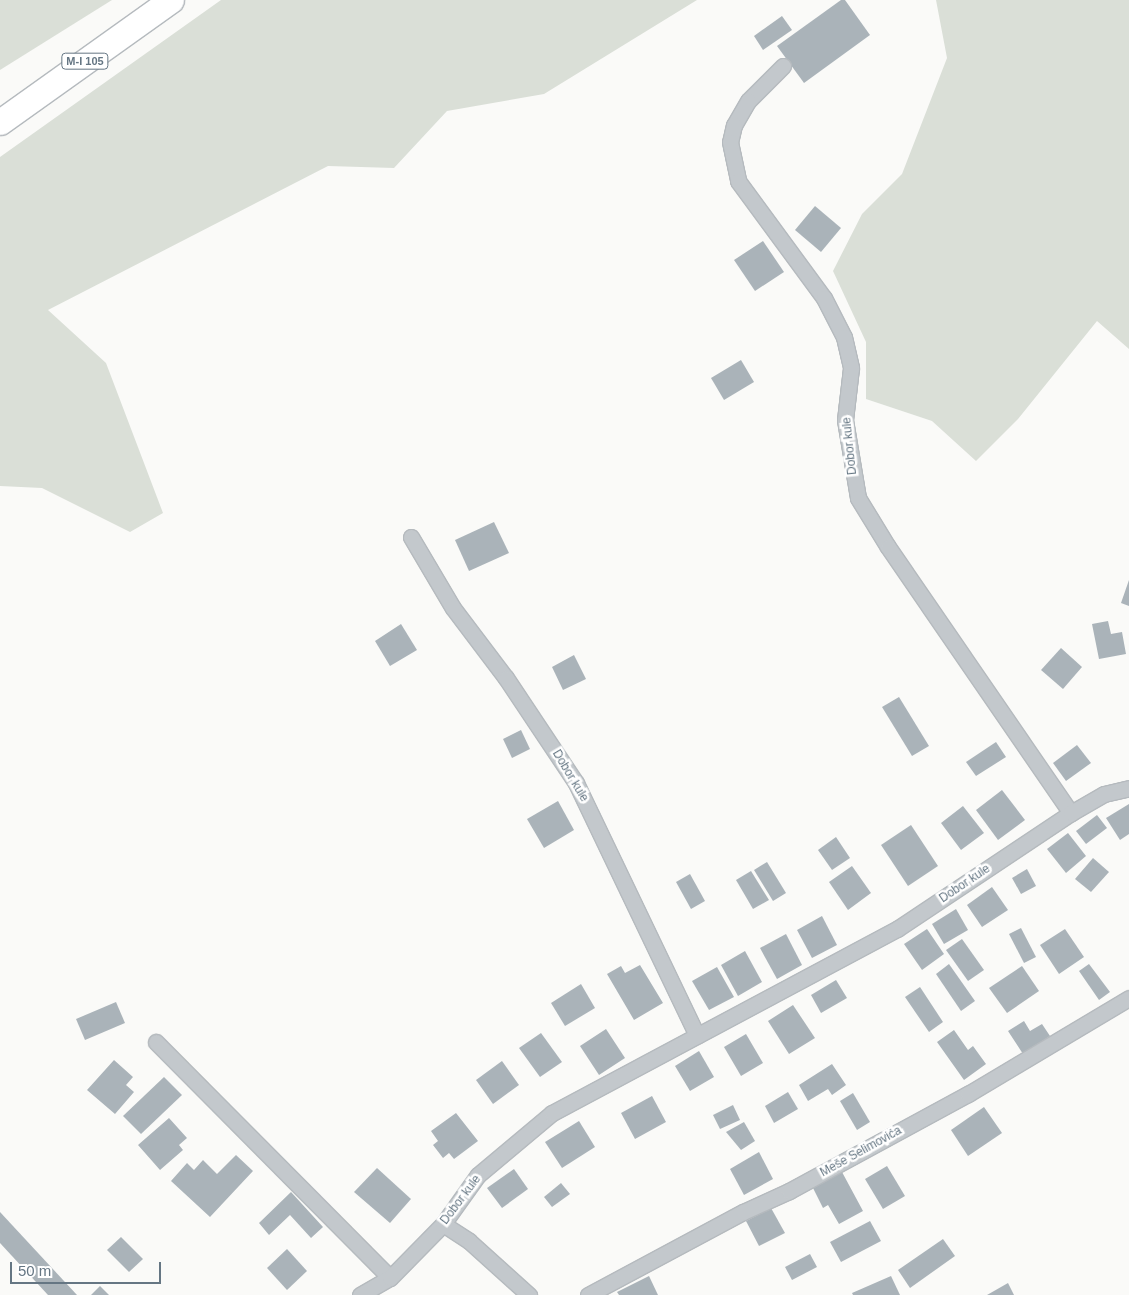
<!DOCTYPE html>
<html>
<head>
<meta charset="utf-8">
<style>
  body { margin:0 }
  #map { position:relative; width:1129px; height:1295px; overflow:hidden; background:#fafaf8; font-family:Helvetica,sans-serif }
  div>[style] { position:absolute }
  .green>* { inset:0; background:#dadfd7 }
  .building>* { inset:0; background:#aab3b9 }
  .roads { filter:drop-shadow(1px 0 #b5babe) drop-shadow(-1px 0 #b5babe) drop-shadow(0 1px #b5babe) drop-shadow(0 -1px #b5babe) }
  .street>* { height:15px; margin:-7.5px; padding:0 7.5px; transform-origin:7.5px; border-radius:7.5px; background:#c3c8cc }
  .primary>* { height:25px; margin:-12.5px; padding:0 12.5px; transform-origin:12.5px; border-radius:12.5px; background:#fff }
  span { translate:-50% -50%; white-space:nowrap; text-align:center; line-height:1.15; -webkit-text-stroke:5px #fff; paint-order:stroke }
  .shield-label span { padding:1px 4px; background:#fff; border:1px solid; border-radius:4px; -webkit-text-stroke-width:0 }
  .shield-label { font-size:11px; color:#657683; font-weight:700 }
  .street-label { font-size:12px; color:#657683 }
  .scale { position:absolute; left:10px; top:1262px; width:151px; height:22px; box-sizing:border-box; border:2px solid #657683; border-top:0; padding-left:6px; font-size:15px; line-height:18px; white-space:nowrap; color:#657683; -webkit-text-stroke:4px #fff; paint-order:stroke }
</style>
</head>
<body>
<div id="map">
  <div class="green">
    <div style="clip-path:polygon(0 0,112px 0,0 70px)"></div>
    <div style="clip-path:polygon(221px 0,697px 0,544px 94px,447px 111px,394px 168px,328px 166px,48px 310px,106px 363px,163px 513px,130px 532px,42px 488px,0 486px,0 157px)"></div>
    <div style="clip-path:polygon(936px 0,1129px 0,1129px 349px,1097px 321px,1018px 419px,976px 461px,932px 421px,866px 399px,866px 342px,833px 271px,862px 214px,902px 174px,947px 58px)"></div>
  </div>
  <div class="building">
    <div style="clip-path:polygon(841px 0,845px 0,870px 35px,804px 83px,777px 46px)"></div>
    <div style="clip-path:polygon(782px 16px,792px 30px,763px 50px,754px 36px)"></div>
    <div style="clip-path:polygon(815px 206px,841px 228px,821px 252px,795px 230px)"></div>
    <div style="clip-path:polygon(763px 241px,784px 272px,755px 291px,734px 260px)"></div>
    <div style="clip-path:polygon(741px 360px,754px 382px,724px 400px,711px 378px)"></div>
    <div style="clip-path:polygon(494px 522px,509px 553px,469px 571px,455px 540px)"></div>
    <div style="clip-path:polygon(1129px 580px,1129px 606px,1121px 603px)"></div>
    <div style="clip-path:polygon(1108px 621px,1111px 634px,1122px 632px,1126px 654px,1099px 659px,1092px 624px)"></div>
    <div style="clip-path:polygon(401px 624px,417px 650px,390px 666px,375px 641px)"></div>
    <div style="clip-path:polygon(1061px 648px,1082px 667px,1063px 689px,1041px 670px)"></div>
    <div style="clip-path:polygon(574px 655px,586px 679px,563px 690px,552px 667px)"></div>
    <div style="clip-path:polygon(899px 697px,929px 746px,912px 756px,882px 707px)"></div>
    <div style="clip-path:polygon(521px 730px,530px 749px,512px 758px,503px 739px)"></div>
    <div style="clip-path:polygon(996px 742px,1006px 757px,976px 776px,966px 762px)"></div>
    <div style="clip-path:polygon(1077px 745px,1091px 763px,1066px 781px,1053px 763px)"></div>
    <div style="clip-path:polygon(1002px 790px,1025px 820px,998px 840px,976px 810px)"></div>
    <div style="clip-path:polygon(558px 801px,574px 830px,544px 848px,527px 819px)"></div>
    <div style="clip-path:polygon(1129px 804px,1129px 834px,1120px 840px,1106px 818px)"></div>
    <div style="clip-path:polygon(963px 806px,984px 833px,961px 850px,941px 823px)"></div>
    <div style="clip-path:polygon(1097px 815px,1107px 828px,1086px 844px,1076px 831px)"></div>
    <div style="clip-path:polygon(911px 825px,938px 866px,908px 886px,881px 845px)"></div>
    <div style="clip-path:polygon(1068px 833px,1086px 856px,1066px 873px,1047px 849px)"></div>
    <div style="clip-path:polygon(836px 837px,850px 858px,832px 870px,818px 850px)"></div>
    <div style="clip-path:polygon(1093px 858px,1109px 872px,1091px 892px,1075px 879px)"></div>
    <div style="clip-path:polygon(767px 862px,786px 893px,773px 901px,754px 870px)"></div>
    <div style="clip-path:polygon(852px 866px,871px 893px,848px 910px,829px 882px)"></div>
    <div style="clip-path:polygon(1027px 869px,1036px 886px,1021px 894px,1012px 878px)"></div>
    <div style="clip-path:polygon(751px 871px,769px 900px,753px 909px,736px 880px)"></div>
    <div style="clip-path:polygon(690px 874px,705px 901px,691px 909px,676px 882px)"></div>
    <div style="clip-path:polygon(992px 887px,1008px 910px,982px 927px,967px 905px)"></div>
    <div style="clip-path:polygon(956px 909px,968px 930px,944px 944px,932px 924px)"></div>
    <div style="clip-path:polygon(822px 916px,837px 945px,812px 958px,797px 930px)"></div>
    <div style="clip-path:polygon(1021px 928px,1036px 957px,1024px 963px,1009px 934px)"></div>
    <div style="clip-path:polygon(927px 929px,944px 954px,922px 970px,904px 944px)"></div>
    <div style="clip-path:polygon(1065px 929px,1084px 957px,1059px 974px,1040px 945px)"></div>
    <div style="clip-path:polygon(786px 934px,802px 965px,777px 979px,760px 948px)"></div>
    <div style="clip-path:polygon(962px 939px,984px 970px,968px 981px,946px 950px)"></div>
    <div style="clip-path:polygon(745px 951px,762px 982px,738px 996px,721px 965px)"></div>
    <div style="clip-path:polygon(949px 964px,975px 1001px,961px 1011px,936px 974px)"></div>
    <div style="clip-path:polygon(1089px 964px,1110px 992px,1099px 1000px,1079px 971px)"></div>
    <div style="clip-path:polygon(640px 965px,663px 1003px,634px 1020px,607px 974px,621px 966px,625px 973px)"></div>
    <div style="clip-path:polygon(1022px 966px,1039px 991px,1007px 1013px,989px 988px)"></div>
    <div style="clip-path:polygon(717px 967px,734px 997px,709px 1010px,692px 981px)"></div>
    <div style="clip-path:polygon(836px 980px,847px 998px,821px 1013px,811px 995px)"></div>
    <div style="clip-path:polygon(581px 984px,595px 1008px,565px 1026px,551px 1003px)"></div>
    <div style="clip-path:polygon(920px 987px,943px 1022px,929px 1032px,905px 997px)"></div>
    <div style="clip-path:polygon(116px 1002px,125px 1023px,85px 1040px,76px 1019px)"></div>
    <div style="clip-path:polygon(793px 1005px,815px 1038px,789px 1054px,768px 1021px)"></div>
    <div style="clip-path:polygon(1024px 1021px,1030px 1031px,1042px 1024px,1050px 1036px,1023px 1054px,1008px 1031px)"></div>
    <div style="clip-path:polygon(606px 1029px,625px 1058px,599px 1075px,580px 1046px)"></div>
    <div style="clip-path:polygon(954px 1030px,968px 1050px,973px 1046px,986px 1064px,964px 1080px,937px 1042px)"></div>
    <div style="clip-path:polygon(541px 1033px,562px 1062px,540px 1077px,519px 1048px)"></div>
    <div style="clip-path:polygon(746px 1034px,763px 1063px,741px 1076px,724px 1047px)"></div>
    <div style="clip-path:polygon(699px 1051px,714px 1077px,690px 1091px,675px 1066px)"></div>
    <div style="clip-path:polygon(114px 1060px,133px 1077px,126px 1085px,134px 1092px,115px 1114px,87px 1090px)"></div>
    <div style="clip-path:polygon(502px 1061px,519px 1085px,493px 1104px,476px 1080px)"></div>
    <div style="clip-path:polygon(832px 1064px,846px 1085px,832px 1095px,828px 1089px,808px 1101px,799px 1085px)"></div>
    <div style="clip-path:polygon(164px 1077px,182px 1095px,141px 1134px,123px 1116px)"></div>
    <div style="clip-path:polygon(788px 1092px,798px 1109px,774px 1123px,765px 1106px)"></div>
    <div style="clip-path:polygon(853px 1093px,870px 1122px,857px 1130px,840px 1101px)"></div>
    <div style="clip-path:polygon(652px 1096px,666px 1122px,635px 1139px,621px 1113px)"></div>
    <div style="clip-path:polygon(733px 1105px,740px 1120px,720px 1129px,713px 1115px)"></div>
    <div style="clip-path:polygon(984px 1107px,1002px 1133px,968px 1156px,951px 1130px)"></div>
    <div style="clip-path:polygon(456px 1113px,478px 1141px,454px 1159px,449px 1153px,443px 1158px,433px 1145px,438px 1141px,431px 1131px)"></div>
    <div style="clip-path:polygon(169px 1118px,187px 1138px,179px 1145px,183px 1150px,160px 1170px,138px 1145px)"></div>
    <div style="clip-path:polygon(579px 1121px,595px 1147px,562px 1168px,545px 1142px)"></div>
    <div style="clip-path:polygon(744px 1122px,755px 1141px,741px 1150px,726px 1132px)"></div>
    <div style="clip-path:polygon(759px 1152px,773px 1179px,744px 1195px,730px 1169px)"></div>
    <div style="clip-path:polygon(236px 1155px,253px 1171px,210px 1217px,171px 1181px,187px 1163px,194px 1170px,203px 1160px,217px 1174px)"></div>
    <div style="clip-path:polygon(887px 1166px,905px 1196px,883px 1209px,865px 1179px)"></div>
    <div style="clip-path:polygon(377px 1168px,411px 1199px,390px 1223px,354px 1192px)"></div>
    <div style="clip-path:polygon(514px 1169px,528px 1189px,502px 1208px,487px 1188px)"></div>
    <div style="clip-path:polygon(842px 1172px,863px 1211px,839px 1224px,828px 1205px,823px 1208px,813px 1188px)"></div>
    <div style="clip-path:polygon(561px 1183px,570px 1194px,552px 1207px,544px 1197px)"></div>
    <div style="clip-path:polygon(291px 1192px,323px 1227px,311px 1238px,290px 1215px,269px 1235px,259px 1223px)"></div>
    <div style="clip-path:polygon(771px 1208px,785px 1233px,759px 1246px,746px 1221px)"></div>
    <div style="clip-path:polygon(0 1212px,77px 1295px,48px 1295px,0 1243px)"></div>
    <div style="clip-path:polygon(870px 1221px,881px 1241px,841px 1262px,830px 1242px)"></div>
    <div style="clip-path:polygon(121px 1237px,143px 1259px,129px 1272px,107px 1250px)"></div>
    <div style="clip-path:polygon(943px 1239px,955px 1256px,910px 1288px,898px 1270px)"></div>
    <div style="clip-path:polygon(287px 1249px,307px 1271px,287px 1290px,267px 1268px)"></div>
    <div style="clip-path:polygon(810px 1254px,817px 1267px,792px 1280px,785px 1267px)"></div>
    <div style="clip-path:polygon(649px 1276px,658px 1295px,619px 1295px,617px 1292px)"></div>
    <div style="clip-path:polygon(891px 1276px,900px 1295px,853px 1295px,852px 1293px)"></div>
    <div style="clip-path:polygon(1008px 1283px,1014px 1295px,987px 1295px)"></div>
    <div style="clip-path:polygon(100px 1286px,109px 1295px,91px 1295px)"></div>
  </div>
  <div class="roads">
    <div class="street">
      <div style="left:783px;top:66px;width:49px;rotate:135deg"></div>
      <div style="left:748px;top:101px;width:28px;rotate:120deg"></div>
      <div style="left:734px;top:125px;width:17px;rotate:103deg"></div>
      <div style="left:730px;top:142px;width:40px;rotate:78deg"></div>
      <div style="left:738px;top:181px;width:145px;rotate:53.7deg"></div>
      <div style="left:824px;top:298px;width:44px;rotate:62.9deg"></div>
      <div style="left:844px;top:337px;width:32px;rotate:77deg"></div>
      <div style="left:851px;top:368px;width:52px;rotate:96.6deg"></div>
      <div style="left:845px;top:420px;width:79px;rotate:80.5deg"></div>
      <div style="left:858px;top:498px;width:57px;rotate:58.5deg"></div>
      <div style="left:888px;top:547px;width:323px;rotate:55.5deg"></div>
      <div style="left:411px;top:537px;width:82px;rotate:59.4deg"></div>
      <div style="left:453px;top:608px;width:88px;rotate:52.9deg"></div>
      <div style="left:506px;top:678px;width:126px;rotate:56.3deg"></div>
      <div style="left:576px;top:783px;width:280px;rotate:64.4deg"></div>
      <div style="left:156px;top:1042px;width:332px;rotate:45.2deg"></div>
      <div style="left:443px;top:1224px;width:31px;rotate:33deg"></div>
      <div style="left:469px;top:1241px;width:81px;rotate:42deg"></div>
      <div style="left:360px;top:1295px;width:34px;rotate:-30deg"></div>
      <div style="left:390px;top:1278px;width:76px;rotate:-45.5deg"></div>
      <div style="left:443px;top:1224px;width:60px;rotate:-54.5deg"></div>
      <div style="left:478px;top:1175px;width:97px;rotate:-40deg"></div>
      <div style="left:552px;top:1113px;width:391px;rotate:-28.1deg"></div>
      <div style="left:897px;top:929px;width:209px;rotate:-33.7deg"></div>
      <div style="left:1071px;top:813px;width:38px;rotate:-30deg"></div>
      <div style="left:1104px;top:794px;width:26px;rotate:-13deg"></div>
      <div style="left:588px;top:1295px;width:176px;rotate:-28.2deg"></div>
      <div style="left:743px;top:1212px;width:51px;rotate:-24.5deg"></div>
      <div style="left:789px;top:1191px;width:204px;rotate:-28.5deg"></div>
      <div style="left:968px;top:1094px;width:187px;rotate:-30.8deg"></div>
    </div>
    <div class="primary">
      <div style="left:0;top:122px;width:210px;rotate:-35.5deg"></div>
    </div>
  </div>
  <div class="shield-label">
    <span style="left:85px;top:61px">M-I 105</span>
  </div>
  <div class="street-label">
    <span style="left:850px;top:446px;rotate:-96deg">Dobor kule</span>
    <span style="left:570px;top:776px;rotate:59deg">Dobor kule</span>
    <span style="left:965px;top:884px;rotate:-34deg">Dobor kule</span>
    <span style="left:861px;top:1152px;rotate:-29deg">Meše Selimovića</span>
    <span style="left:461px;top:1200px;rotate:-53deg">Dobor kule</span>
  </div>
  <div class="scale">50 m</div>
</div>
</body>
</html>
